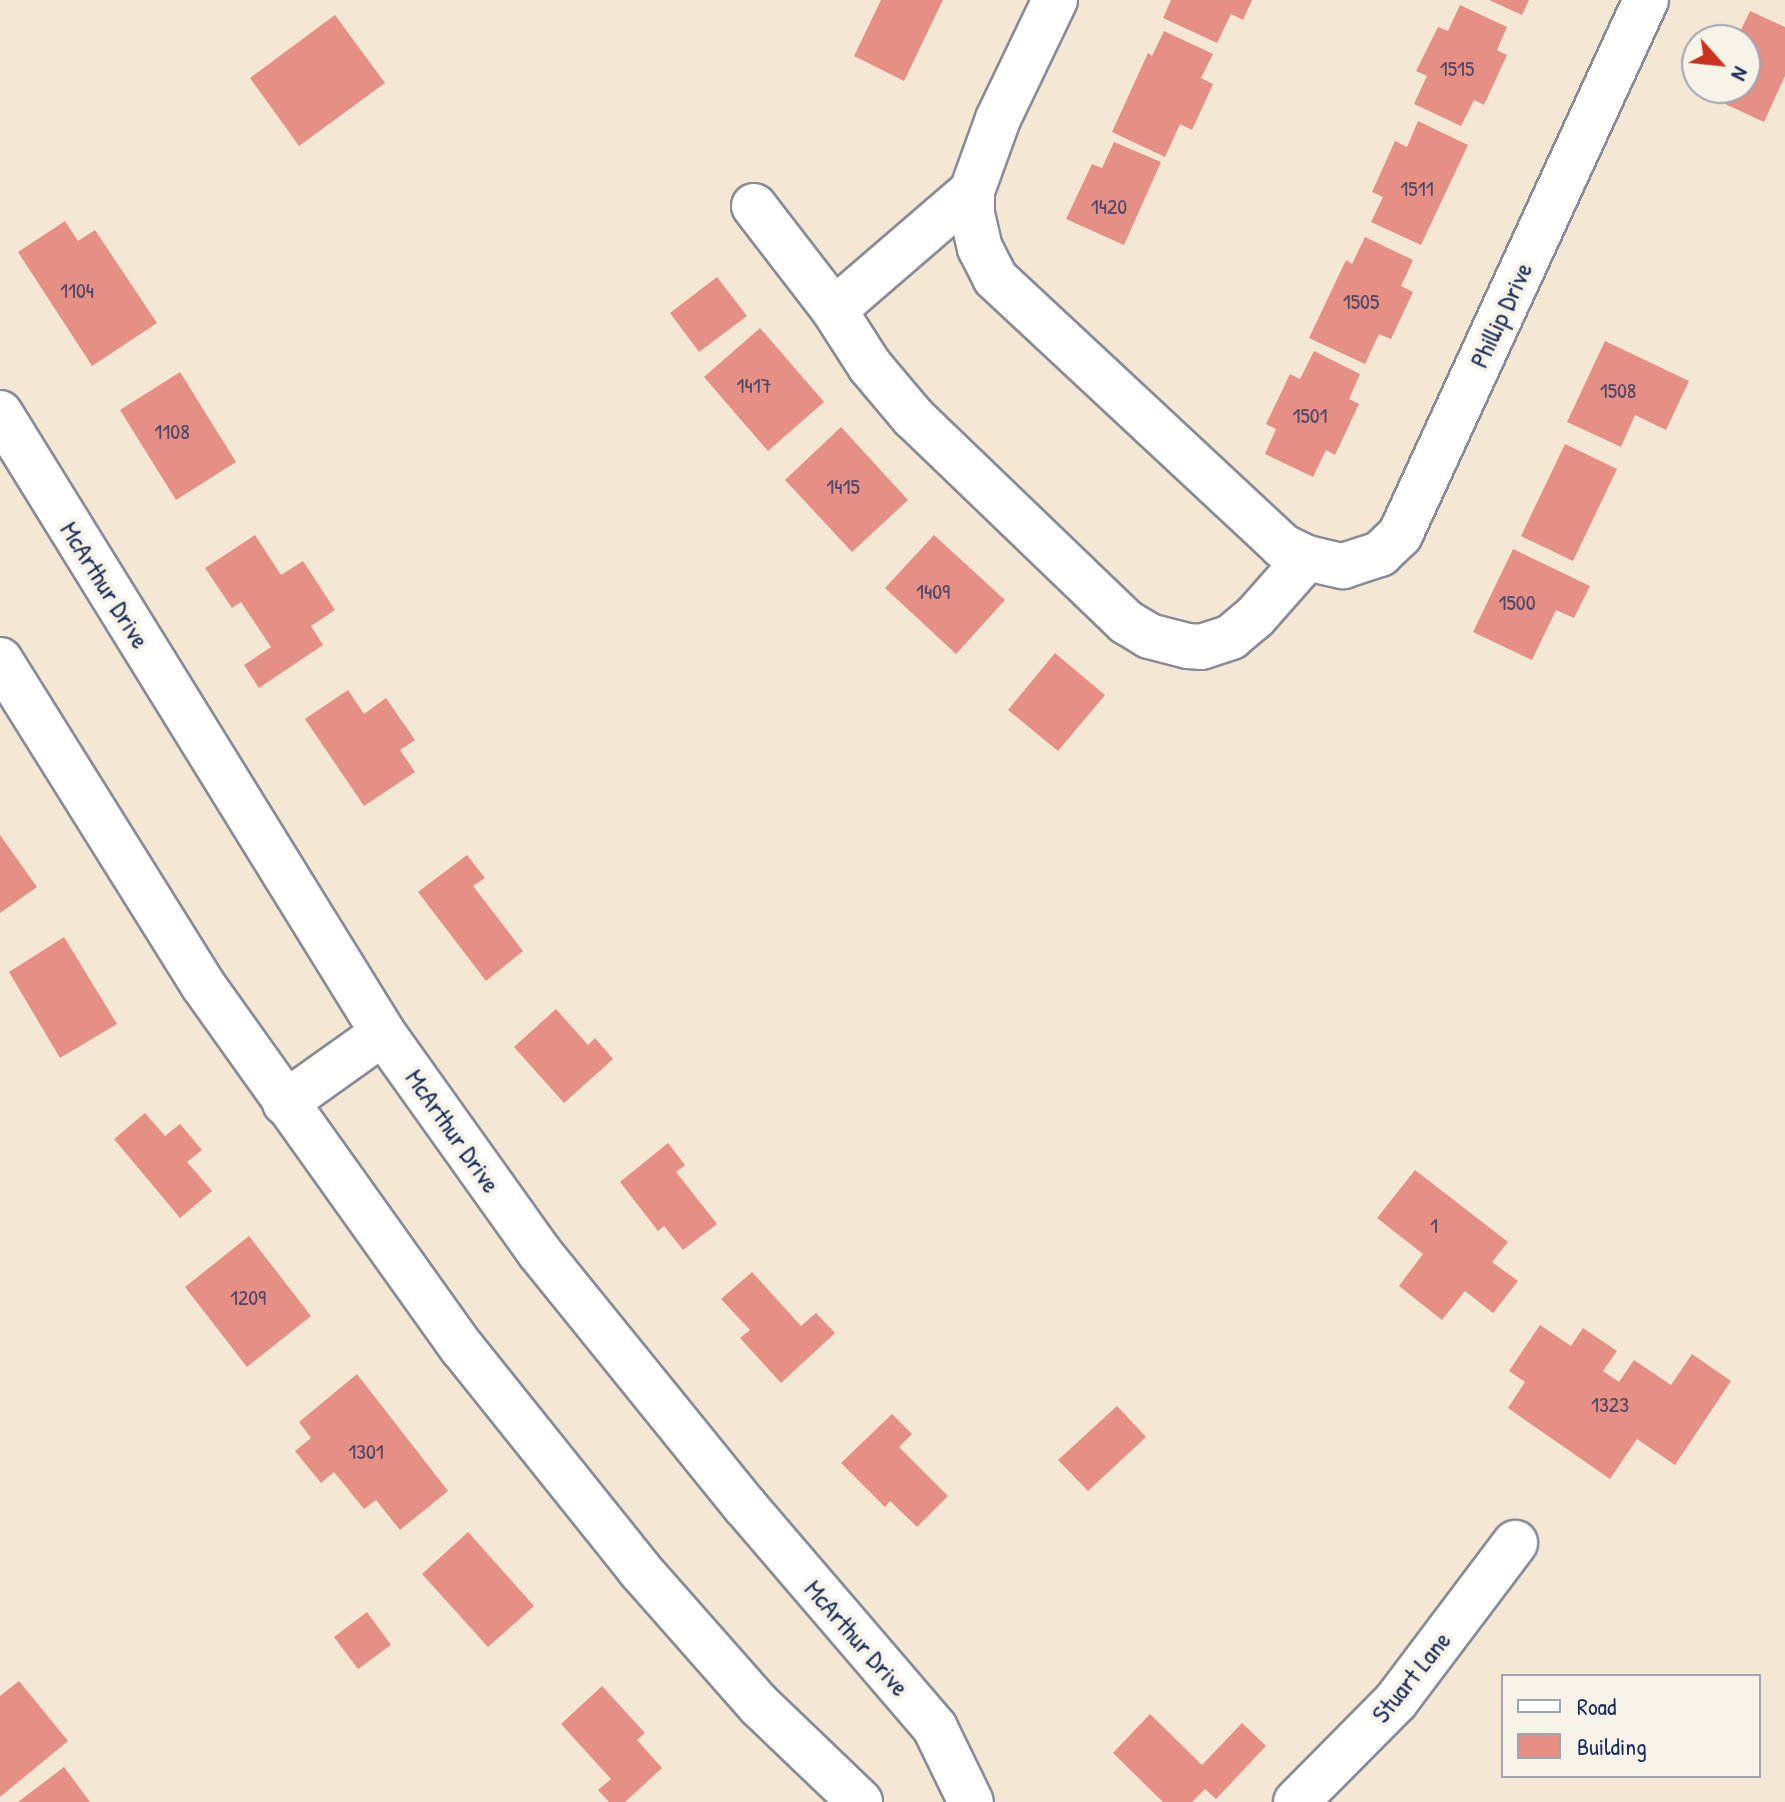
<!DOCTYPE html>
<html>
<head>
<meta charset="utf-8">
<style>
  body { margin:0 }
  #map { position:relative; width:1785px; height:1802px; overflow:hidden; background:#f4e8d4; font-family:"Patrick Hand",sans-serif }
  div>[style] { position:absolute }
  .building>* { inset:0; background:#e58f85 }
  .roads { filter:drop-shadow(2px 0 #888c99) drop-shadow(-2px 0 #888c99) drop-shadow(0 2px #888c99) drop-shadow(0 -2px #888c99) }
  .minor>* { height:44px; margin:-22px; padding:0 22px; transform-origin:22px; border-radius:22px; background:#fff }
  span { translate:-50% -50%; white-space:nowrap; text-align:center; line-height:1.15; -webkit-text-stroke:8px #f7f3e8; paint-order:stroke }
  .number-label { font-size:22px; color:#4e4768 }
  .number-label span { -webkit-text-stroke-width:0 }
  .street-label { font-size:26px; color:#1b2f5e }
  .legend { position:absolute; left:1501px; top:1674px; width:260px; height:104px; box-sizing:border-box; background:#f7f3e8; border:2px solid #9fa5b1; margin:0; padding:10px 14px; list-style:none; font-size:24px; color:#1b2f5e }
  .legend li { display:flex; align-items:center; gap:16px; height:40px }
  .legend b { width:40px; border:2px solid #9fa5b1 }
  .north { position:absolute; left:1681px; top:24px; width:80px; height:80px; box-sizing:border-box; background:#f7f3e8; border:2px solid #9fa5b1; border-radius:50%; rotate:117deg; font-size:22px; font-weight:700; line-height:32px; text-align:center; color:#1b2f5e }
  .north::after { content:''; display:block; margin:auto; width:28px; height:36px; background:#c8321e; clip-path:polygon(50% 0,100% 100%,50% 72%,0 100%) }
</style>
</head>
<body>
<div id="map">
  <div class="building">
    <div style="clip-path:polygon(881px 0,943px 0,904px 81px,854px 56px)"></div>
    <div style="clip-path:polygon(1171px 0,1252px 0,1243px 20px,1231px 14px,1217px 43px,1163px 18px)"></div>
    <div style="clip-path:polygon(1489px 0,1529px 0,1522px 15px)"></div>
    <div style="clip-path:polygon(1460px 5px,1507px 27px,1497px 50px,1507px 55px,1484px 105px,1474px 100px,1461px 126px,1414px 104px,1427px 76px,1416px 71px,1438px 27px,1448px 31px)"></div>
    <div style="clip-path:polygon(1750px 11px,1785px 27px,1785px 76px,1764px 122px,1710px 97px,1714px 88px,1745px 88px,1745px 40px,1736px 40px)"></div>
    <div style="clip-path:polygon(335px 15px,385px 83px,299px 146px,250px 78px)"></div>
    <div style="clip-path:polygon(1164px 31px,1213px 54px,1201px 78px,1213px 84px,1192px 130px,1180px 124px,1165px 157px,1112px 132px,1148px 53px,1152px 56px)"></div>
    <div style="clip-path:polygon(1418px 121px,1468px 145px,1421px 245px,1371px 222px,1383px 197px,1372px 192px,1395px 141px,1407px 147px)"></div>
    <div style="clip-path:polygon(1114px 142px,1161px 162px,1124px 245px,1066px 219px,1092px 164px,1102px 168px)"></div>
    <div style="clip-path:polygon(65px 221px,78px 241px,95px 230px,157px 323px,92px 366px,18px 252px)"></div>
    <div style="clip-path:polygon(1365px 237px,1413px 260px,1401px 286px,1413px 292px,1391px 339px,1379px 334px,1365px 364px,1309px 338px,1346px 260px,1352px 264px)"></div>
    <div style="clip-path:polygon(717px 277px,747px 316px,699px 352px,670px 313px)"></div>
    <div style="clip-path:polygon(760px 328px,824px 402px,768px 451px,704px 377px)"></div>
    <div style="clip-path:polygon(1605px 341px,1689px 381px,1666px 430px,1635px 415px,1621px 447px,1567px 422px)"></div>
    <div style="clip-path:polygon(1314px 351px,1360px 374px,1349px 399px,1359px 404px,1335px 455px,1326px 450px,1313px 477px,1265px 454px,1276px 429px,1266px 424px,1290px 374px,1300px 379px)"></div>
    <div style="clip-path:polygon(180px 372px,236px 462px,176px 500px,120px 410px)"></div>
    <div style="clip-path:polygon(841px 427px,908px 500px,852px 552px,785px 480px)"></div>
    <div style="clip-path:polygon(1565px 444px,1617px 469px,1573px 561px,1521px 536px)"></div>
    <div style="clip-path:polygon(255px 535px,281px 575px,303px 561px,335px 610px,311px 626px,323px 645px,259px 688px,244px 665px,271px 647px,241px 602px,232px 608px,205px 568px)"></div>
    <div style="clip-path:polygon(934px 535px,1005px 600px,956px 654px,885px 588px)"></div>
    <div style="clip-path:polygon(1513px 549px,1590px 586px,1574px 618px,1556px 610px,1532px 660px,1473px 632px)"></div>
    <div style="clip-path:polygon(1055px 653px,1105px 695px,1058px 751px,1008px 710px)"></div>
    <div style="clip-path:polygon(348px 690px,364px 714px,386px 698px,415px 740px,400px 750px,415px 772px,364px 806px,305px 719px)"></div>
    <div style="clip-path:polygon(0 835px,37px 887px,0 913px)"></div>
    <div style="clip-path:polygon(467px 855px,485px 878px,473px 886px,523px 951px,486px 981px,418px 892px)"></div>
    <div style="clip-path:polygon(64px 937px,117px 1024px,60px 1058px,9px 972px)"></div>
    <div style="clip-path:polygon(556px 1009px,588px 1045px,595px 1038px,613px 1059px,564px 1103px,514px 1047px)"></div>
    <div style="clip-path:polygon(145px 1113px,165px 1136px,180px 1124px,202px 1150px,187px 1162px,212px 1191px,180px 1218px,114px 1139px)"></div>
    <div style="clip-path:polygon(668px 1143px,685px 1165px,676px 1172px,717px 1224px,683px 1250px,664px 1226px,658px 1231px,620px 1182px)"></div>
    <div style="clip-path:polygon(1415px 1170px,1508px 1242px,1492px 1262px,1518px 1281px,1493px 1313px,1465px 1291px,1442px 1320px,1399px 1286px,1423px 1254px,1377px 1218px)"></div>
    <div style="clip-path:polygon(249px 1236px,311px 1316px,247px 1367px,185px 1287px)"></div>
    <div style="clip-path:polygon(752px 1272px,801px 1326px,816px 1313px,835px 1333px,781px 1383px,740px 1338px,750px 1330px,721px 1299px)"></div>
    <div style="clip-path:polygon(1540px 1325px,1571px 1346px,1583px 1328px,1617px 1351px,1603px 1371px,1619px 1382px,1634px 1360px,1671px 1385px,1692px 1354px,1731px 1381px,1675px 1465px,1637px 1439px,1610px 1479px,1508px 1408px,1525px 1382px,1509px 1371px)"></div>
    <div style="clip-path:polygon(357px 1374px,448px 1491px,400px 1530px,376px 1500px,364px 1509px,334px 1472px,321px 1483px,295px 1451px,311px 1438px,299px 1422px)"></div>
    <div style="clip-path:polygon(1117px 1406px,1146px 1437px,1088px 1491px,1058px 1460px)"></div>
    <div style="clip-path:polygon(892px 1414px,912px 1434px,899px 1447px,948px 1496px,917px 1527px,890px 1501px,885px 1507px,841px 1463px)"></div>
    <div style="clip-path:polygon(468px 1532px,534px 1606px,488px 1647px,422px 1574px)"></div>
    <div style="clip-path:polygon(367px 1612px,391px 1645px,358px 1669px,334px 1637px)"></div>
    <div style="clip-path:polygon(19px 1681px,68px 1741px,0 1797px,0 1696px)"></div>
    <div style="clip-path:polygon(602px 1686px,645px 1733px,637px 1740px,662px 1768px,625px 1802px,609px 1802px,598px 1790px,611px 1779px,561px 1724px)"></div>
    <div style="clip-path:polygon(1150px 1714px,1202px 1765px,1242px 1723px,1266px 1746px,1216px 1799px,1205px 1789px,1192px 1802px,1163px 1802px,1113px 1753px)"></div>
    <div style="clip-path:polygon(64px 1767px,90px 1802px,18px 1802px)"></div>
  </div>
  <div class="roads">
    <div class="minor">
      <div style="left:1055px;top:0;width:132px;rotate:115.6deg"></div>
      <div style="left:998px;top:119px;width:77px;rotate:109.9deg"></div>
      <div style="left:972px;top:191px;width:23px;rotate:90deg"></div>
      <div style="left:972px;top:214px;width:35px;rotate:77deg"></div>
      <div style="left:980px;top:248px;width:34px;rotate:63deg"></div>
      <div style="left:995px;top:278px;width:393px;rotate:43deg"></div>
      <div style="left:1282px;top:546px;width:28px;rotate:26deg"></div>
      <div style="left:1307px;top:558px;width:37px;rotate:13deg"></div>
      <div style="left:1343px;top:566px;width:39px;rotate:-18deg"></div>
      <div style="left:1380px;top:554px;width:28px;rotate:-44deg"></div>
      <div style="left:1400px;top:535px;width:589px;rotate:-65.31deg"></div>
      <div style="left:754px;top:206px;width:131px;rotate:52.4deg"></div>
      <div style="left:834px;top:310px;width:67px;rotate:57.3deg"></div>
      <div style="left:870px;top:366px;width:67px;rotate:49.9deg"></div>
      <div style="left:913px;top:417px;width:296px;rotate:43.9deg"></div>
      <div style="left:1126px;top:622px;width:27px;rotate:31deg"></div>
      <div style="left:1149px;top:636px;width:40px;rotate:14.4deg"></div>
      <div style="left:1188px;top:646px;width:13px;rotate:4deg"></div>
      <div style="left:1201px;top:647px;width:32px;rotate:-18deg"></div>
      <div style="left:1231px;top:637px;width:31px;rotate:-40deg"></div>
      <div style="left:1255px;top:617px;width:79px;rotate:-48.6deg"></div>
      <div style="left:834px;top:310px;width:182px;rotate:-40.8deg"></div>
      <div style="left:0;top:413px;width:729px;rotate:58.29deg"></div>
      <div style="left:383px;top:1033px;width:270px;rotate:54.5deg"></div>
      <div style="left:540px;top:1253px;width:326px;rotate:51deg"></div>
      <div style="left:745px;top:1506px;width:292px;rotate:49.4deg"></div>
      <div style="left:935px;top:1728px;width:82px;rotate:64.1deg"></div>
      <div style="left:0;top:660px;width:383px;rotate:58deg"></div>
      <div style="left:203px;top:985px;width:447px;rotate:54.5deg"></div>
      <div style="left:463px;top:1349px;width:282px;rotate:51.3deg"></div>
      <div style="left:639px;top:1569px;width:181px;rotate:48.6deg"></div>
      <div style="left:759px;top:1705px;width:140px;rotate:43.8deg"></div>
      <div style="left:285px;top:1103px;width:120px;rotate:-35.5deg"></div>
      <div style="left:1296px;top:1802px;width:142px;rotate:-45.3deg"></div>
      <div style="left:1396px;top:1701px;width:198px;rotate:-53deg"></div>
    </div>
  </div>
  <div class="number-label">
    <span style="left:1457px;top:69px">1515</span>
    <span style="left:1417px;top:189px">1511</span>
    <span style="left:1109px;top:207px">1420</span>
    <span style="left:77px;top:291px">1104</span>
    <span style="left:1361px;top:302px">1505</span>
    <span style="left:754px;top:386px">1417</span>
    <span style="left:1618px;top:391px">1508</span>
    <span style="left:1310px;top:416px">1501</span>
    <span style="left:172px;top:432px">1108</span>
    <span style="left:843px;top:487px">1415</span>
    <span style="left:933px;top:592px">1409</span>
    <span style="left:1517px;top:603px">1500</span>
    <span style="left:1434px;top:1226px">1</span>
    <span style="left:248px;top:1298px">1209</span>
    <span style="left:1610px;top:1405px">1323</span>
    <span style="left:366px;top:1452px">1301</span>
  </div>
  <div class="street-label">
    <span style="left:1501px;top:315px;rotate:-65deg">Phillip Drive</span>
    <span style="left:105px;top:585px;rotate:58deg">McArthur Drive</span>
    <span style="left:453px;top:1131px;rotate:55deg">McArthur Drive</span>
    <span style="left:857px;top:1638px;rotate:49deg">McArthur Drive</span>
    <span style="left:1411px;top:1677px;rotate:-51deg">Stuart Lane</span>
  </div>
  <ul class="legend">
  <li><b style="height:10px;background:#fff"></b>Road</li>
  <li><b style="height:22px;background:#e58f85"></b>Building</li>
  </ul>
  <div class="north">N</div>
</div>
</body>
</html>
